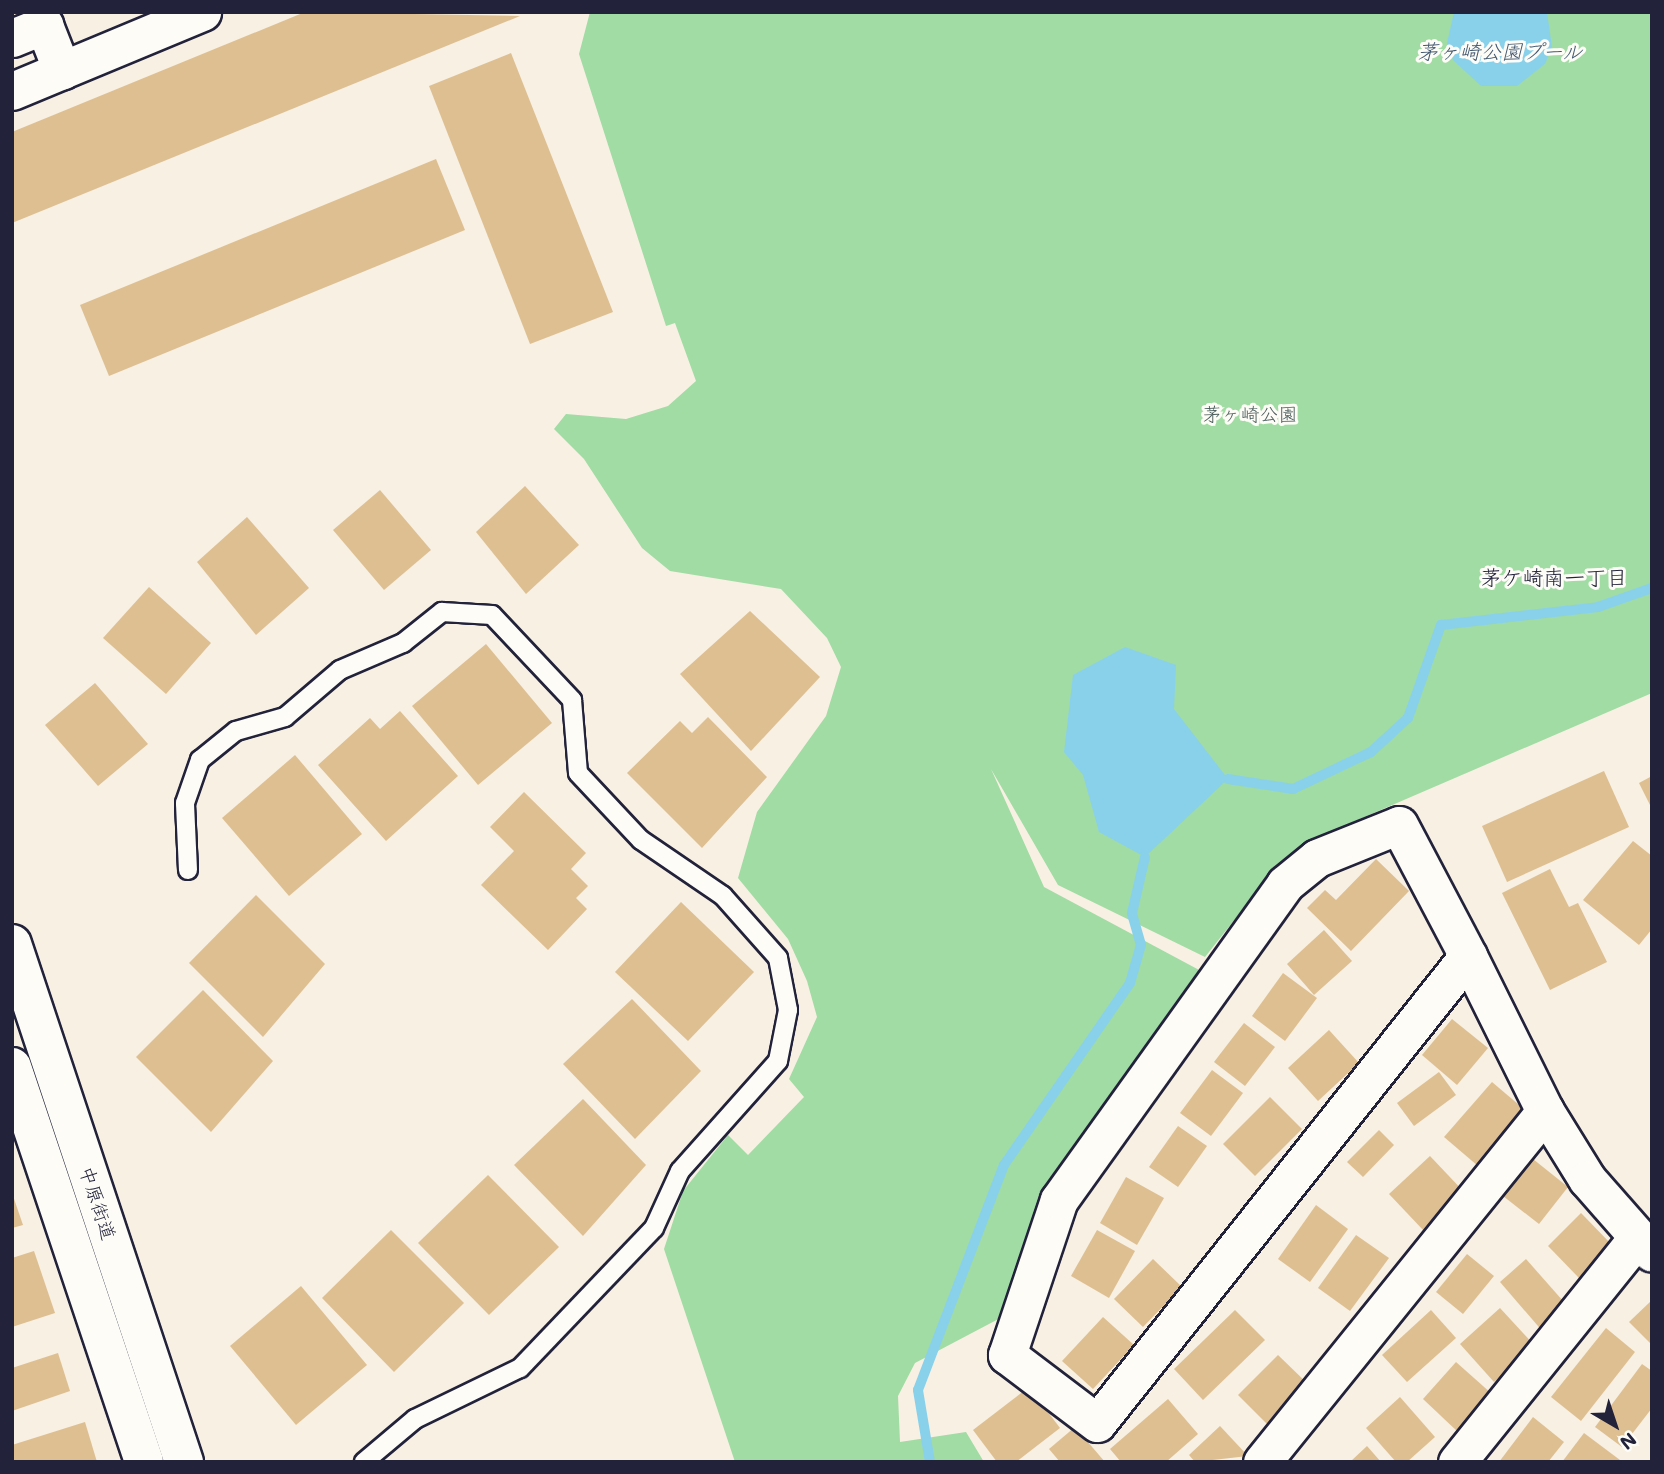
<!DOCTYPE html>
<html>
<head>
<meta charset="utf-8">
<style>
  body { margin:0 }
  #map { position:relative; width:1664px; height:1474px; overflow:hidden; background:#f7f0e3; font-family:Mali,"Klee One",sans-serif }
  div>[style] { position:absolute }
  .green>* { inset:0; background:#a0dca3 }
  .water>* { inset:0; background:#89d1eb }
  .stream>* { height:10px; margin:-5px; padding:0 5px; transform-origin:5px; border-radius:5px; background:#89d1eb }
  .building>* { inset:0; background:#debf91 }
  .roads { filter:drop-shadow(2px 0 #22223b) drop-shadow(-2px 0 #22223b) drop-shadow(0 2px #22223b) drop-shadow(0 -2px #22223b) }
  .lane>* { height:18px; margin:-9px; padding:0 9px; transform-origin:9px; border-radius:9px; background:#fdfcf7 }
  .street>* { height:37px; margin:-18.5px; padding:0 18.5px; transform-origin:18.5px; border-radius:18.5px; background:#fdfcf7 }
  .primary>* { height:38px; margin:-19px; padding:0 19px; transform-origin:19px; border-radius:19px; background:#fdfcf7 }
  span { translate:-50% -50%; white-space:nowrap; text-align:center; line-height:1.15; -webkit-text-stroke:6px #fdfcf7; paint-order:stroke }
  .park-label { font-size:19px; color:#485a5a }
  .street-label { font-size:19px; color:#22223b }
  .water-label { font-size:21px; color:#415770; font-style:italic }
  .neighbourhood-label { font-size:21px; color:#22223b }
  .frame { position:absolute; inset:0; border:14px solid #22223b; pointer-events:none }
  .north { position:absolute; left:1580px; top:1390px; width:70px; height:70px; -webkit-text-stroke:5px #fdfcf7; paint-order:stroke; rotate:141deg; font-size:19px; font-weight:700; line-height:28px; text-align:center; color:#22223b }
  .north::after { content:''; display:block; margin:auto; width:24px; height:32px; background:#22223b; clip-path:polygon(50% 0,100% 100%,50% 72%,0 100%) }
</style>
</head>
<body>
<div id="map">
  <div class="green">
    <div style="clip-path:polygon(590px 12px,1652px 12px,1652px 693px,1325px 834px,1273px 871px,1205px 957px,1058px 885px,991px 769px,1044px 887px,1201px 971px,1006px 1315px,915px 1363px,898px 1396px,900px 1442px,966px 1432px,984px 1462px,735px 1462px,664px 1249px,683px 1191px,728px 1135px,748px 1155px,804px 1097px,789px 1079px,817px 1017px,807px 981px,788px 939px,738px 878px,757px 812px,826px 716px,841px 667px,827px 638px,781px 589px,670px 571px,642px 548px,584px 459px,554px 429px,566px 414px,626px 419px,668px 406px,696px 381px,675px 323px,666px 326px,579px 54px)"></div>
  </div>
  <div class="water">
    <div style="clip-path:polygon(1454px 12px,1547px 12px,1552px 47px,1545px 64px,1517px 86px,1481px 86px,1453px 60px,1447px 43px)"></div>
    <div style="clip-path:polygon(1125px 647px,1176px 665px,1174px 709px,1228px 779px,1145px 857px,1099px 832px,1083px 775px,1064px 752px,1073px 675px)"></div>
  </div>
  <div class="stream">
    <div style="left:1228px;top:779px;width:66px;rotate:8.7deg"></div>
    <div style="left:1293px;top:789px;width:86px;rotate:-25.4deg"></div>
    <div style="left:1371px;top:752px;width:50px;rotate:-42.6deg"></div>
    <div style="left:1408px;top:718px;width:99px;rotate:-70.5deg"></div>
    <div style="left:1441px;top:625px;width:158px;rotate:-6.5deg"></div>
    <div style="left:1598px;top:607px;width:57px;rotate:-19.4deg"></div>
    <div style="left:930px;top:1462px;width:73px;rotate:-99.5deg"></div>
    <div style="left:918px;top:1390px;width:241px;rotate:-69.1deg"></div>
    <div style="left:1004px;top:1165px;width:221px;rotate:-55.3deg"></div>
    <div style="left:1130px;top:983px;width:40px;rotate:-74deg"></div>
    <div style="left:1141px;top:945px;width:33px;rotate:-106deg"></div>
    <div style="left:1132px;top:913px;width:57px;rotate:-76.9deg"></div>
  </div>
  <div class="building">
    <div style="clip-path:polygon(305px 12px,520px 16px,12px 223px,12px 132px)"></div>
    <div style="clip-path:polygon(511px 53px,613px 312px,530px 344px,429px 86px)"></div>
    <div style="clip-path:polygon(436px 159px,465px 230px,109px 376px,80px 305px)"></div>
    <div style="clip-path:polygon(525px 486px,579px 545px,526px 594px,476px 532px)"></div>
    <div style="clip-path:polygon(380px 490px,431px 550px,384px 590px,333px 530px)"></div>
    <div style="clip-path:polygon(247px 517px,309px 588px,256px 635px,197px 562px)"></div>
    <div style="clip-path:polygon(149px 587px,211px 643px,166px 694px,103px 638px)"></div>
    <div style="clip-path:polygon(750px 611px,820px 677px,751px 751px,680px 674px)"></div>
    <div style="clip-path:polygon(486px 644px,552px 723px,478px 785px,412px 706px)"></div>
    <div style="clip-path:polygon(95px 683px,148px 744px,98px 786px,45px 725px)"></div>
    <div style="clip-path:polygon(400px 711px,458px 776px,386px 841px,318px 765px,370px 718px,380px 729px)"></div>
    <div style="clip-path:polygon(708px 717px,767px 777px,702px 848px,627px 773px,680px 721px,692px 733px)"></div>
    <div style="clip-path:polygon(295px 755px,362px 834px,289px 896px,222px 818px)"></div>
    <div style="clip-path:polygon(1604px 771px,1629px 827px,1507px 882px,1482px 826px)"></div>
    <div style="clip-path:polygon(1652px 776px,1652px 809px,1639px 783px)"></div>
    <div style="clip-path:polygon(524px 792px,586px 853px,571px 869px,588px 886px,576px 898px,587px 909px,548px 950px,481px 885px,514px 851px,490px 827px)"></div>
    <div style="clip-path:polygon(1633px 841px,1652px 856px,1652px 929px,1639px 945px,1583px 900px)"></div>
    <div style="clip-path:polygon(1376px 859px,1409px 891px,1351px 951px,1307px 908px,1325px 890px,1336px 900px)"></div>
    <div style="clip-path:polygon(1550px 869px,1569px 907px,1578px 903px,1607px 962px,1550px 990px,1502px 893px)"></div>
    <div style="clip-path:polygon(256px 895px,325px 964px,263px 1037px,189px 963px)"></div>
    <div style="clip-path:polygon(681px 902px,754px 972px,688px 1041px,615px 972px)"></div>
    <div style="clip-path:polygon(1324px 930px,1352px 961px,1314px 995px,1287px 964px)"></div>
    <div style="clip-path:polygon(1283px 973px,1317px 998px,1285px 1041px,1252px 1016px)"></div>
    <div style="clip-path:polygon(203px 990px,273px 1061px,211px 1132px,136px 1057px)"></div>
    <div style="clip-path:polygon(632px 999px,701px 1071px,635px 1139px,563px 1064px)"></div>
    <div style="clip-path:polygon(1452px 1019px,1488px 1048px,1457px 1085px,1422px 1055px)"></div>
    <div style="clip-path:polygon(1244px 1023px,1275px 1047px,1245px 1086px,1214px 1062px)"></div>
    <div style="clip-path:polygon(1329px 1030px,1359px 1063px,1318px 1101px,1288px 1068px)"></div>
    <div style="clip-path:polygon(1212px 1070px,1243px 1093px,1211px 1136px,1180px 1113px)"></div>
    <div style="clip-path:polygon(1439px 1072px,1456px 1095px,1414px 1126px,1397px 1103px)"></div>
    <div style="clip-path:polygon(1492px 1082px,1525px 1110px,1478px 1166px,1444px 1137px)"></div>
    <div style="clip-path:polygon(1270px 1097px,1302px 1129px,1255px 1176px,1223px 1144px)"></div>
    <div style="clip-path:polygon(583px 1099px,646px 1165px,583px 1236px,514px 1165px)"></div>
    <div style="clip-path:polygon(1178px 1126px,1207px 1146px,1178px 1187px,1149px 1167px)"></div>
    <div style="clip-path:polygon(1379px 1130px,1394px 1145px,1363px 1177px,1347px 1162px)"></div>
    <div style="clip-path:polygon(1430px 1156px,1465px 1193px,1424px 1231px,1389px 1194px)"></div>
    <div style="clip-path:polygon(1533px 1159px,1568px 1187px,1539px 1224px,1503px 1196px)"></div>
    <div style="clip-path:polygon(488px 1175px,559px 1247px,489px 1315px,418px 1243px)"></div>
    <div style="clip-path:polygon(1126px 1177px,1164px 1198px,1137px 1245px,1100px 1223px)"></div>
    <div style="clip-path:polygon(12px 1193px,23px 1225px,12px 1228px)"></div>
    <div style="clip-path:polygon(1316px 1205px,1348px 1229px,1310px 1282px,1278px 1259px)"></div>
    <div style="clip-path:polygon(1581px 1213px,1613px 1246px,1579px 1278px,1548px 1246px)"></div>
    <div style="clip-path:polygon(391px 1230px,464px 1303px,394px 1372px,322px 1298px)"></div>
    <div style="clip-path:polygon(1097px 1230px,1135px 1251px,1109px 1298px,1071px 1276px)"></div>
    <div style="clip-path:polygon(1356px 1235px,1389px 1258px,1350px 1311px,1318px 1288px)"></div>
    <div style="clip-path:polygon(34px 1251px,55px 1313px,12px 1327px,12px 1258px)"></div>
    <div style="clip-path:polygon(1467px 1254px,1494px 1276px,1463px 1314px,1436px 1292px)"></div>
    <div style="clip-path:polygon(1153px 1259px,1182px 1287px,1143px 1327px,1114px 1299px)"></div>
    <div style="clip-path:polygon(1526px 1259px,1571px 1310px,1544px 1333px,1500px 1282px)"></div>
    <div style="clip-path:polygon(301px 1286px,367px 1365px,296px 1425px,230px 1346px)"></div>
    <div style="clip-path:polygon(1652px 1300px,1652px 1345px,1629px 1322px)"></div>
    <div style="clip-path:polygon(1500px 1308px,1535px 1346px,1494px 1382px,1460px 1344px)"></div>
    <div style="clip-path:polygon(1235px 1310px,1265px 1340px,1203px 1400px,1174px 1369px)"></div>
    <div style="clip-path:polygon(1431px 1310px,1456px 1338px,1407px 1382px,1382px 1355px)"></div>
    <div style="clip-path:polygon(1103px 1317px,1134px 1345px,1093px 1389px,1062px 1361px)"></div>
    <div style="clip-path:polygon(1606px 1328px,1635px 1352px,1581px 1421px,1551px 1397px)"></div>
    <div style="clip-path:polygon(58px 1353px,70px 1391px,12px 1411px,12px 1368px)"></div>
    <div style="clip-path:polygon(1278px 1355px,1311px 1387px,1271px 1428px,1238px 1395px)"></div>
    <div style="clip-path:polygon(1456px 1362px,1492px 1394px,1458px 1432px,1423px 1399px)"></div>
    <div style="clip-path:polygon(1642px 1364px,1652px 1371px,1652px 1408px,1622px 1447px,1595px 1427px)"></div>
    <div style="clip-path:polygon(1029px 1387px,1060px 1428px,1016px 1462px,997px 1462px,973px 1430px)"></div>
    <div style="clip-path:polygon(1400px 1397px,1435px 1437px,1407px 1462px,1396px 1462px,1366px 1428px)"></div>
    <div style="clip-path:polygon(1168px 1399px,1198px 1434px,1166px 1462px,1121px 1462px,1110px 1449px)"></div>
    <div style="clip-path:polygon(1533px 1417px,1564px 1442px,1548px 1462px,1499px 1462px)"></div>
    <div style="clip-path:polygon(85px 1422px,97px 1462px,12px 1462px,12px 1445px)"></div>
    <div style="clip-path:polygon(1220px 1426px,1248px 1456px,1195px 1462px,1189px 1455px)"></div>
    <div style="clip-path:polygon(1075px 1427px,1105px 1462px,1060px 1462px,1049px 1449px)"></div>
    <div style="clip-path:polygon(1584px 1433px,1620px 1460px,1618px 1462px,1562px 1462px)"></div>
    <div style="clip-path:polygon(1367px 1446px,1381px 1462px,1350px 1462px)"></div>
  </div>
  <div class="roads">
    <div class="lane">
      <div style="left:188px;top:870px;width:67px;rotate:-92.6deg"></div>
      <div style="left:185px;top:803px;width:46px;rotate:-70.8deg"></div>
      <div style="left:200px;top:760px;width:46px;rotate:-38.9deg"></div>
      <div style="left:236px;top:731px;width:51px;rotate:-15.9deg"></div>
      <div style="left:285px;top:717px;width:72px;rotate:-40.5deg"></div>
      <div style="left:340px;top:670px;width:69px;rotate:-23.2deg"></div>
      <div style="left:403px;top:643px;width:50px;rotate:-38.5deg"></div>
      <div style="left:442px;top:612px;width:50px;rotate:3.4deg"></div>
      <div style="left:492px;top:615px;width:117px;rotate:46.7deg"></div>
      <div style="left:572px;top:700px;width:73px;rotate:85.3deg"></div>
      <div style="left:578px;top:773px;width:92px;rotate:46.8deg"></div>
      <div style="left:641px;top:840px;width:99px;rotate:34.3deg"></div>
      <div style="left:723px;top:896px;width:83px;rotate:48.4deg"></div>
      <div style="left:778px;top:958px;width:53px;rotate:79.1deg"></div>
      <div style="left:788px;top:1010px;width:52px;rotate:101.1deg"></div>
      <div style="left:778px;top:1061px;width:147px;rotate:131.7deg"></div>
      <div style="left:680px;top:1171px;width:63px;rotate:114.5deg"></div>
      <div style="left:654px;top:1228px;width:194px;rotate:133.7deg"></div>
      <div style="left:520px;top:1368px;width:117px;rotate:154.1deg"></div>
      <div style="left:415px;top:1419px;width:67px;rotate:139.9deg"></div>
    </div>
    <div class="street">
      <div style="left:12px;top:38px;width:35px;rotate:-22deg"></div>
      <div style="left:44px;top:25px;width:49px;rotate:68.6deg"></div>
      <div style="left:12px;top:91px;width:206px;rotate:-22.6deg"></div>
      <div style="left:1468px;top:956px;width:596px;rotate:128.46deg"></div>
      <div style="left:1097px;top:1423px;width:113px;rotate:-142.9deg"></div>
      <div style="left:1007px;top:1355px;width:163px;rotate:-71.5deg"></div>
      <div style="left:1059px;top:1200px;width:388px;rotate:-54.4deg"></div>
      <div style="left:1285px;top:884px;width:41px;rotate:-39.1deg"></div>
      <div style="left:1317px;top:858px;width:88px;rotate:-21.9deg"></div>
      <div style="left:1399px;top:825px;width:148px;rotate:62.2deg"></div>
      <div style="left:1468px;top:956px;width:173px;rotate:63.6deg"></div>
      <div style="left:1545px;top:1111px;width:80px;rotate:58.3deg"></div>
      <div style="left:1587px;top:1179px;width:98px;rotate:48.7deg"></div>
      <div style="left:1262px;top:1462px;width:451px;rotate:-51.1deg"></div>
      <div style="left:1457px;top:1462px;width:286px;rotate:-51.2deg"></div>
    </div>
    <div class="primary">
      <div style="left:12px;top:944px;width:546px;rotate:71.63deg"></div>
      <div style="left:12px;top:1067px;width:416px;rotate:71.5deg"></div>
    </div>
  </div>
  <div class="park-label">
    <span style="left:1250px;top:414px">茅ヶ崎公園</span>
  </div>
  <div class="street-label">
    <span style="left:98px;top:1203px;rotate:72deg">中原街道</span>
  </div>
  <div class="water-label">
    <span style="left:1500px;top:51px">茅ヶ崎公園プール</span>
  </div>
  <div class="neighbourhood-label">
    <span style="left:1554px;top:577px">茅ケ崎南一丁目</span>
  </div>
  <div class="frame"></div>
  <div class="north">N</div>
</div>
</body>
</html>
